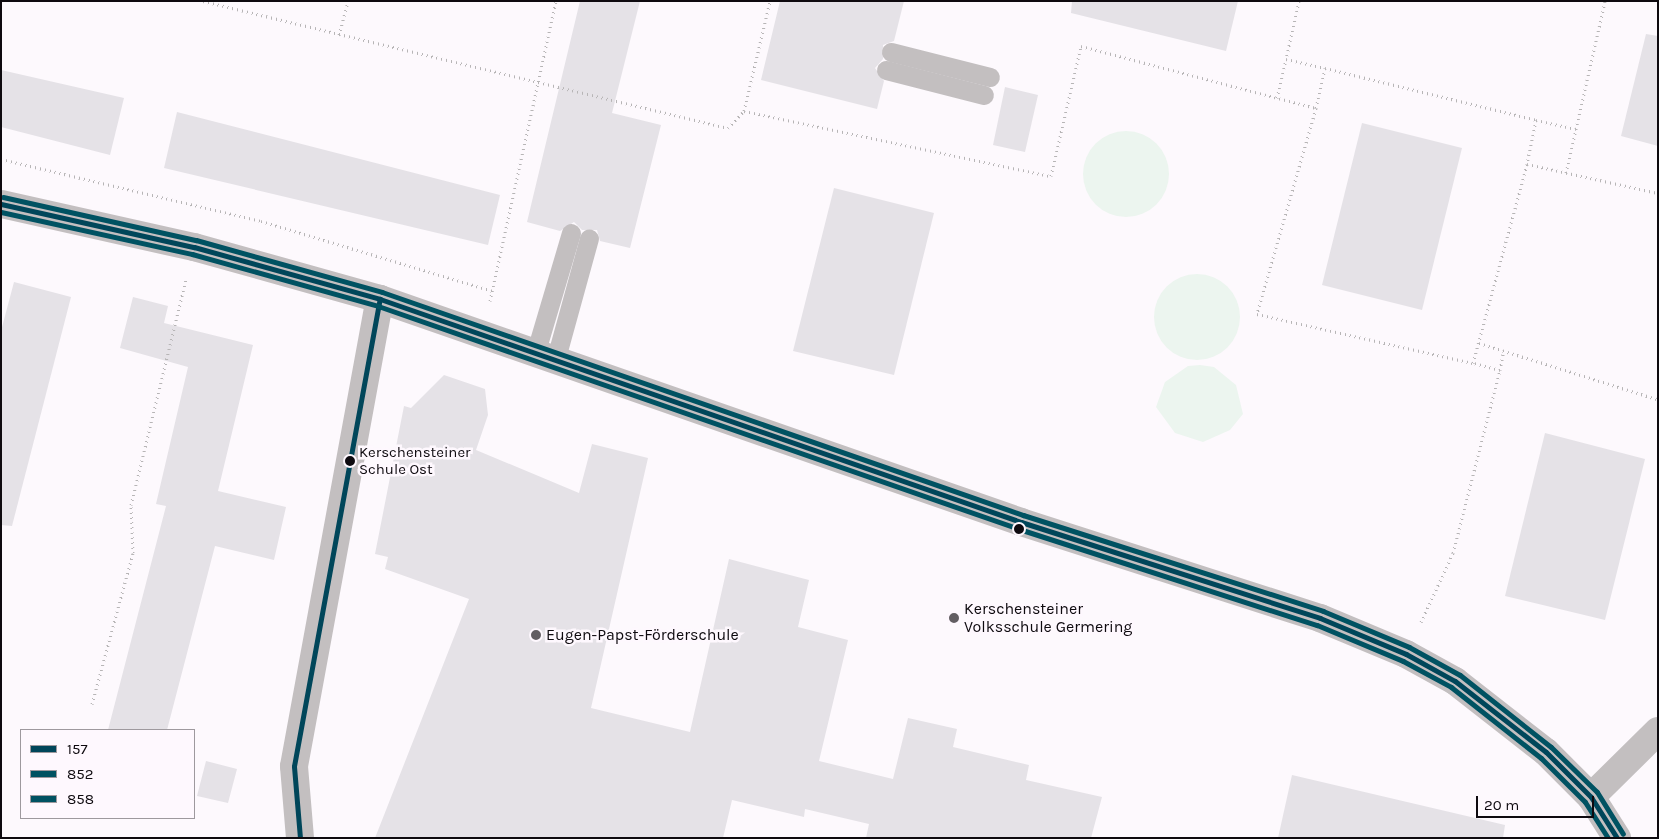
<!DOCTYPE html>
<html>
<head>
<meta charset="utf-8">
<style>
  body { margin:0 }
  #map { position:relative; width:1659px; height:839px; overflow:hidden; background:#fdf9fd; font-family:Karla,sans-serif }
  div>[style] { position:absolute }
  .green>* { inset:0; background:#ecf5ef }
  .round { border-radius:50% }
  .building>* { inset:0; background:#e5e2e7 }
  .path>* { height:3px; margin-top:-1.5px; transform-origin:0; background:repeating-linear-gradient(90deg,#b7b5b6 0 1px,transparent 0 5px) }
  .lane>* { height:19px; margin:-9.5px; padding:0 9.5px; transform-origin:9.5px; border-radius:9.5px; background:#c3bfc0 }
  .street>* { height:28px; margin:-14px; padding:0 14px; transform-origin:14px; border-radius:14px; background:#c3bfc0 }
  .bus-1>* { height:5px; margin:-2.5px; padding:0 2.5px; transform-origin:2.5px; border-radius:2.5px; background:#00465a }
  .bus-2>* { height:5px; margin:-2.5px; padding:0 2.5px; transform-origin:2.5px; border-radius:2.5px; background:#005262 }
  .bus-3>* { height:5px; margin:-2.5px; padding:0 2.5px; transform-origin:2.5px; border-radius:2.5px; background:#005262 }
  .dots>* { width:14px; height:14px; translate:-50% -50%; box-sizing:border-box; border:2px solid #fef8fe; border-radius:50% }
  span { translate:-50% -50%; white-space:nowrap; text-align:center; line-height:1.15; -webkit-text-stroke:5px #fef8fe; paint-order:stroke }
  .bus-label { font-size:15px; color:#0e0a0f }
  .left { translate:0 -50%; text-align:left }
  .poi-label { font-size:16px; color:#0e0a0f }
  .frame { position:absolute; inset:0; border:2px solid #0e0a0f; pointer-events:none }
  .legend { position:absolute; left:20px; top:729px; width:175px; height:90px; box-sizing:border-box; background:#fef8fe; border:1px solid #9e999e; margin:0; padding:6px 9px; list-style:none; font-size:15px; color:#0e0a0f }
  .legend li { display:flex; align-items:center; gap:10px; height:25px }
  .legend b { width:25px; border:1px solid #9e999e }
  .scale { position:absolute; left:1476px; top:796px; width:118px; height:22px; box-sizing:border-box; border:2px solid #0e0a0f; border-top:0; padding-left:6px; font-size:15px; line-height:18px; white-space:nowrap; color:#0e0a0f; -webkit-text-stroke:4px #fef8fe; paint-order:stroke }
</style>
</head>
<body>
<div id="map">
  <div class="green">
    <div class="round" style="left:1083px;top:131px;width:86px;height:86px"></div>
    <div class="round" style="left:1154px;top:274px;width:86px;height:86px"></div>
    <div style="clip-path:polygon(1200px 365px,1214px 367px,1236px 385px,1243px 414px,1230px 430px,1203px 442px,1175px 433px,1156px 407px,1165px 382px,1188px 366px)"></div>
  </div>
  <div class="building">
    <div style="clip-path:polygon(580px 1px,640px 1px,612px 113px,661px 125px,630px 248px,600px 241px,597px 230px,582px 230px,574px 222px,560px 231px,527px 222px)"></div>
    <div style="clip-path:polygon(780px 1px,904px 1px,894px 41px,883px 45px,883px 59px,875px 68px,884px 81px,877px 109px,761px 80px)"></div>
    <div style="clip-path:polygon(1072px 1px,1238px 1px,1226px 51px,1071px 13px)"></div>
    <div style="clip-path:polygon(1646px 34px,1658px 36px,1658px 146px,1621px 136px)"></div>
    <div style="clip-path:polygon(1px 70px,124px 98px,110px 155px,1px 127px)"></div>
    <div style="clip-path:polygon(1005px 87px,1038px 95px,1025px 152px,993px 145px)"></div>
    <div style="clip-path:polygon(177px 112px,500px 195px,488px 245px,164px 168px)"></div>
    <div style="clip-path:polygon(1362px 123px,1462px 148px,1422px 310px,1322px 285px)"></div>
    <div style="clip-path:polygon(834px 188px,934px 213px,894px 375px,793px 351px)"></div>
    <div style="clip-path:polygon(14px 282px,71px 297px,12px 526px,1px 525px,1px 331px)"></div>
    <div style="clip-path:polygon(133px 297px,168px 306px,164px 323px,253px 345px,218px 491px,286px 507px,274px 560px,215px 546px,167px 730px,108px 730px,166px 506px,156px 504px,188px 367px,120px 348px)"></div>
    <div style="clip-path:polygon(444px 375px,485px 389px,488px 415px,476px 450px,579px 493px,592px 444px,648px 458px,591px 708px,690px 732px,729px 559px,809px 580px,798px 627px,848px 640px,819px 761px,893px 779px,908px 718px,957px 729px,953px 747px,1029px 765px,1026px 780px,1102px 797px,1091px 838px,866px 838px,869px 824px,805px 809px,804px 817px,732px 800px,723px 838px,375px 838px,469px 599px,385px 569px,388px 557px,375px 554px,404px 406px,411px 408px)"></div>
    <div style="clip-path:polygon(1545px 433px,1645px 459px,1605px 620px,1505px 596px)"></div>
    <div style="clip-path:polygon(206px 761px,237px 769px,228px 803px,197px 796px)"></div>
    <div style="clip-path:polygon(1292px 775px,1505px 825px,1503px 838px,1278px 838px)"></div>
  </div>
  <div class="path">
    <div style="left:203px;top:1px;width:540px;rotate:13.6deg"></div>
    <div style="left:728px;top:128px;width:23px;rotate:-47deg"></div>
    <div style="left:744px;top:111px;width:113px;rotate:-76.7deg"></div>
    <div style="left:1299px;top:1px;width:59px;rotate:102.6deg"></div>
    <div style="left:1286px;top:59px;width:40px;rotate:13deg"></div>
    <div style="left:339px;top:35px;width:35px;rotate:-75deg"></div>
    <div style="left:1277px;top:98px;width:40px;rotate:-77deg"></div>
    <div style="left:1316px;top:108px;width:214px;rotate:106deg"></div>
    <div style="left:1257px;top:314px;width:221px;rotate:12.8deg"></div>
    <div style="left:744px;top:111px;width:314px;rotate:12deg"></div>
    <div style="left:1051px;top:176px;width:133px;rotate:-77deg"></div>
    <div style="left:1081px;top:46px;width:243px;rotate:14.8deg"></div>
    <div style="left:1316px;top:108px;width:41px;rotate:-77.3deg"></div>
    <div style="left:1325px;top:68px;width:217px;rotate:13.8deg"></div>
    <div style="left:1536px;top:120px;width:45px;rotate:101.6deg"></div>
    <div style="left:1527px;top:164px;width:134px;rotate:12.5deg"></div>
    <div style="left:1536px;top:120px;width:41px;rotate:12.7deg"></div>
    <div style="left:1px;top:159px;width:267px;rotate:13.4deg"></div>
    <div style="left:261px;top:221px;width:242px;rotate:16.8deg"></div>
    <div style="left:1566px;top:173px;width:176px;rotate:-77.2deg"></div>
    <div style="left:490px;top:301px;width:307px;rotate:-77.6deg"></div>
    <div style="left:1479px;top:343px;width:187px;rotate:17.5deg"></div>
    <div style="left:1500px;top:370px;width:20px;rotate:-79deg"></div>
    <div style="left:1421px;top:622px;width:76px;rotate:-65.1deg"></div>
    <div style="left:1453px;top:553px;width:189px;rotate:-75.6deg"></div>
    <div style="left:1500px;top:370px;width:28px;rotate:-165deg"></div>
    <div style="left:1473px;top:363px;width:206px;rotate:-74.8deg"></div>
    <div style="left:92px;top:704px;width:156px;rotate:-74.8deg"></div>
    <div style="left:133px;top:553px;width:48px;rotate:-92.4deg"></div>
    <div style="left:131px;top:505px;width:232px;rotate:-76.3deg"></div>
  </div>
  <div class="lane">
    <div style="left:891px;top:52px;width:102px;rotate:14.2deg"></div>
    <div style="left:886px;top:70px;width:101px;rotate:14.3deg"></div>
    <div style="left:536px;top:351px;width:123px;rotate:-73.5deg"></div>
    <div style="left:556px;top:358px;width:124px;rotate:-74.6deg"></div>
  </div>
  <div class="street">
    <div style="left:1px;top:204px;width:198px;rotate:12.6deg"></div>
    <div style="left:194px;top:247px;width:193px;rotate:15.6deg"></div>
    <div style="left:380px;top:299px;width:679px;rotate:19.18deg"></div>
    <div style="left:1021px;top:522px;width:314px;rotate:17.8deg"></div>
    <div style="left:1320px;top:618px;width:93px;rotate:22.7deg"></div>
    <div style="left:1406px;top:654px;width:56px;rotate:28.9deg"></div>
    <div style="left:1455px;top:681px;width:115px;rotate:38deg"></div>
    <div style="left:1546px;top:752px;width:64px;rotate:45deg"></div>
    <div style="left:1591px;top:797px;width:49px;rotate:57.6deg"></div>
    <div style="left:1591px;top:797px;width:94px;rotate:-44.6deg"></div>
    <div style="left:300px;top:838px;width:72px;rotate:-94.8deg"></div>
    <div style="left:294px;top:766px;width:475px;rotate:-79.6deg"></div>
  </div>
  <div class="bus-1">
    <div style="left:1px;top:204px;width:198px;rotate:12.6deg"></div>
    <div style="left:194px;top:247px;width:193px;rotate:15.6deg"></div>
    <div style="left:380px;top:299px;width:679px;rotate:19.18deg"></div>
    <div style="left:1021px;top:522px;width:314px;rotate:17.8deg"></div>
    <div style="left:1320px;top:618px;width:93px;rotate:22.7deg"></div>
    <div style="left:1406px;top:654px;width:56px;rotate:28.9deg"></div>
    <div style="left:1455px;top:681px;width:115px;rotate:38deg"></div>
    <div style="left:1546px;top:752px;width:64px;rotate:45deg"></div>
    <div style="left:1591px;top:797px;width:49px;rotate:57.6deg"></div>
    <div style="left:300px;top:838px;width:72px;rotate:-94.8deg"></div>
    <div style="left:294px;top:766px;width:475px;rotate:-79.6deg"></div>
  </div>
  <div class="bus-2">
    <div style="left:1px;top:212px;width:196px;rotate:12.4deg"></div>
    <div style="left:192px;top:254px;width:193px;rotate:15.6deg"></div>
    <div style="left:378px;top:306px;width:679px;rotate:19.18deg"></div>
    <div style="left:1019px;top:529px;width:313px;rotate:17.9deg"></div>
    <div style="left:1317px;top:625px;width:93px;rotate:22.7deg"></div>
    <div style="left:1403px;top:661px;width:55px;rotate:28.4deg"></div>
    <div style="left:1451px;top:687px;width:115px;rotate:38.3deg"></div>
    <div style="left:1541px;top:758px;width:62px;rotate:45deg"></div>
    <div style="left:1585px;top:802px;width:43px;rotate:57.4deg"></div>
  </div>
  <div class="bus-3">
    <div style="left:3px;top:197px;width:198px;rotate:12.6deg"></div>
    <div style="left:196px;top:240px;width:193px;rotate:15.6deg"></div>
    <div style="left:382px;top:292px;width:679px;rotate:19.18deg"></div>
    <div style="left:1023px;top:515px;width:315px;rotate:17.7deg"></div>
    <div style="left:1323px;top:611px;width:93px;rotate:22.7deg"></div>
    <div style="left:1409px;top:647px;width:58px;rotate:28.8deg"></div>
    <div style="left:1460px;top:675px;width:116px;rotate:38.4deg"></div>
    <div style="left:1551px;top:747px;width:64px;rotate:44.4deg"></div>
    <div style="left:1597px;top:792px;width:49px;rotate:58.2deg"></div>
  </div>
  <div class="dots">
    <div style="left:350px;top:461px;background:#0e0a0f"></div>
    <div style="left:1019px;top:529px;background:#0e0a0f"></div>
    <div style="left:954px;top:618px;background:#625e62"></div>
    <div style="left:536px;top:635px;background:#625e62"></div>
  </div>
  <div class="bus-label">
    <span class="left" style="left:359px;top:461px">Kerschensteiner<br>Schule Ost</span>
  </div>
  <div class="poi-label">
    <span class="left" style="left:964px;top:618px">Kerschensteiner<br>Volksschule Germering</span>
    <span class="left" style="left:546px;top:635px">Eugen-Papst-Förderschule</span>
  </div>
  <div class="frame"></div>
  <ul class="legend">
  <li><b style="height:6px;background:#00465a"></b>157</li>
  <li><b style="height:6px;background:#005262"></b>852</li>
  <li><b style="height:6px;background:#005262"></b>858</li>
  </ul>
  <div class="scale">20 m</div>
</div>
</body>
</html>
